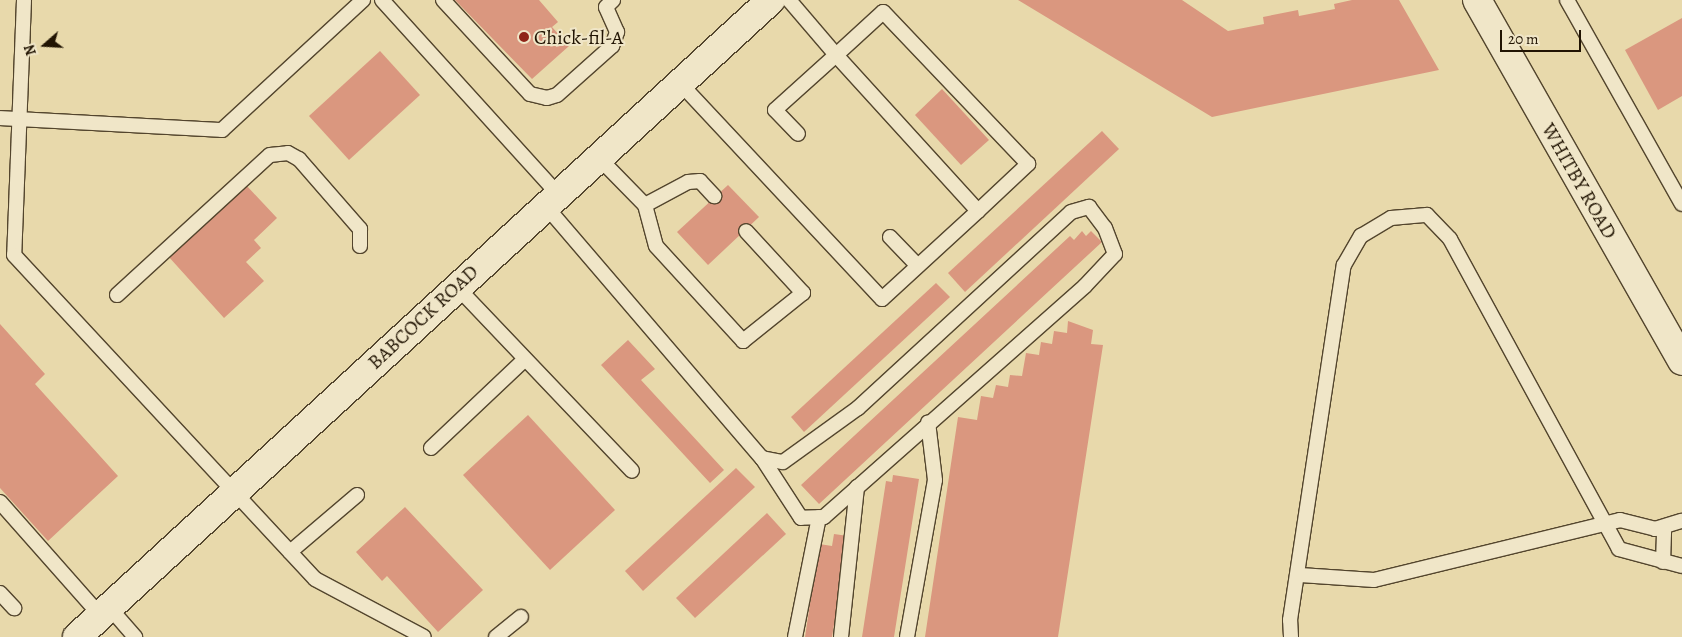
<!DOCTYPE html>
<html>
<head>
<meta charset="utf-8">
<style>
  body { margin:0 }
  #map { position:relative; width:1682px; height:637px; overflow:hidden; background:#e8d9ab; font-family:Alegreya,serif }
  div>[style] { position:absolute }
  .building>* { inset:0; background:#da977f }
  .roads { filter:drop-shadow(1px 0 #53452d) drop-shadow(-1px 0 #53452d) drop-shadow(0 1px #53452d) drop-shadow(0 -1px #53452d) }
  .lane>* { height:14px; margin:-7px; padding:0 7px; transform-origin:7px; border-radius:7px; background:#f0e6c8 }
  .street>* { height:28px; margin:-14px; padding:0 14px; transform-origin:14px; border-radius:14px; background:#f0e6c8 }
  .secondary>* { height:28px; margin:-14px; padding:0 14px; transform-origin:14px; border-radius:14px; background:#f0e6c8 }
  .dots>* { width:14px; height:14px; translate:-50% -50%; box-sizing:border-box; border:2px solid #f0e6c8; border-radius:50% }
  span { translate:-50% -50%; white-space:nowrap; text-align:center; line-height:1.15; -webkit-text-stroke:4px #f0e6c8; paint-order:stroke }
  .poi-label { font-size:20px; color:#211403 }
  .left { translate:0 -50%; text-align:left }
  .street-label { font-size:20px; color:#211403 }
  .north { position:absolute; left:20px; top:20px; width:50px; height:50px; -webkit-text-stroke:4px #f0e6c8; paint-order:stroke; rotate:251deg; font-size:14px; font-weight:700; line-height:20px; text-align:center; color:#211403 }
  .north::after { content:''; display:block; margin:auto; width:18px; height:22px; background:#211403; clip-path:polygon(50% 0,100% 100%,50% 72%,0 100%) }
  .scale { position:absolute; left:1500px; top:30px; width:81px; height:22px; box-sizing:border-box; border:2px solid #211403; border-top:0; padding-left:6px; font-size:15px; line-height:18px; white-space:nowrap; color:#211403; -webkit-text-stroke:4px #f0e6c8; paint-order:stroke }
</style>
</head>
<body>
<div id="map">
  <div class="building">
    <div style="clip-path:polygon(455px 0,539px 0,558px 22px,552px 27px,569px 46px,532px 79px)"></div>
    <div style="clip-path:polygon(1018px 0,1182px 0,1228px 31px,1264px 24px,1263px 17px,1298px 10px,1299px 16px,1335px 9px,1334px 4px,1352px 0,1399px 0,1439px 70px,1212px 117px)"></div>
    <div style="clip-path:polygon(1682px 18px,1682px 96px,1658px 110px,1625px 50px)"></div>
    <div style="clip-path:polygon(380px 51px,420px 95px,349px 160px,309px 116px)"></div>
    <div style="clip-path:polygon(942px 89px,989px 140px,961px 165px,915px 115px)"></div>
    <div style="clip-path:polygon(1102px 131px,1119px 149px,965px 292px,948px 273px)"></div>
    <div style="clip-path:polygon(246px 185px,277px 218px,254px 240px,261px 248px,246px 262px,264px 281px,224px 318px,168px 256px)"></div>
    <div style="clip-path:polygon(728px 185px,759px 217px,708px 265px,677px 232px)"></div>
    <div style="clip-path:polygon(1082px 231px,1086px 236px,1091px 231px,1102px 242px,819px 504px,801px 485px,1070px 236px,1074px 240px)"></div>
    <div style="clip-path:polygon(936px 283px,950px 297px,804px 432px,791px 417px)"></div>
    <div style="clip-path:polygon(1068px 321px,1093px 330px,1091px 344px,1103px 345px,1058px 637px,925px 637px,958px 417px,977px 420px,981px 396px,993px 398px,996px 385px,1008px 387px,1010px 375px,1022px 376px,1026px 353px,1039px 355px,1041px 342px,1052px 344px,1054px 331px,1067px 333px)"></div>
    <div style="clip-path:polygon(0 324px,45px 374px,35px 384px,118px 476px,48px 541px,0 488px)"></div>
    <div style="clip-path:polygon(628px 340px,655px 369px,641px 380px,724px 470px,710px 483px,601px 365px)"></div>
    <div style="clip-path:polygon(528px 415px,615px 510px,550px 570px,463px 475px)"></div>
    <div style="clip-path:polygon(736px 468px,755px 487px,643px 591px,625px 571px)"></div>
    <div style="clip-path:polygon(893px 475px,919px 479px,894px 637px,862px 637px,886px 481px,892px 482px)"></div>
    <div style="clip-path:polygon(405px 507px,483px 590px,438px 632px,387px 576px,382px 581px,356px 552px)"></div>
    <div style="clip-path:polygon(767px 513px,786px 534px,695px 618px,676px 598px)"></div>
    <div style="clip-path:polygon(834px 534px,848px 536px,832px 637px,805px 637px,819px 544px,832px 546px)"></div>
  </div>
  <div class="roads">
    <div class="lane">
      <div style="left:24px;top:0;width:255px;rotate:92.2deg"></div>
      <div style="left:14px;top:255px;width:442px;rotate:47.1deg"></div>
      <div style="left:315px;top:579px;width:123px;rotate:28deg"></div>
      <div style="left:382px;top:0;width:261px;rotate:47.8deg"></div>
      <div style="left:443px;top:0;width:128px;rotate:47.2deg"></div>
      <div style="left:530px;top:94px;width:17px;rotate:13deg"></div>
      <div style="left:547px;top:98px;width:10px;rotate:-17deg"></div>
      <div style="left:557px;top:95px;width:74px;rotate:-41.7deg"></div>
      <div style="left:612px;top:46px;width:15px;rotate:-70deg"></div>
      <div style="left:617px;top:32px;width:27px;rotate:-114deg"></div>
      <div style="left:606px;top:7px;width:10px;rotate:-45deg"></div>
      <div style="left:789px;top:0;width:72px;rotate:49.5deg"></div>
      <div style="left:836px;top:55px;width:211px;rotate:47.7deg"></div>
      <div style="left:978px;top:211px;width:69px;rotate:-43.2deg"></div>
      <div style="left:1028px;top:164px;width:210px;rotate:-133.6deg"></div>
      <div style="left:883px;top:12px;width:64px;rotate:137.5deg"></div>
      <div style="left:836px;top:55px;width:82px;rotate:138deg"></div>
      <div style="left:775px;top:110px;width:33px;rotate:46deg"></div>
      <div style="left:1567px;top:0;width:234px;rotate:60.6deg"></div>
      <div style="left:679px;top:82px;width:297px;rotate:46.9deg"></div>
      <div style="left:882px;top:299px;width:130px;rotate:-42.5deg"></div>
      <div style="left:0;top:118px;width:222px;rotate:3.1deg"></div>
      <div style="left:222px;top:130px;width:192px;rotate:-42.7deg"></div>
      <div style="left:597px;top:156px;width:69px;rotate:45.6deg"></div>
      <div style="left:645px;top:205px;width:42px;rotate:75deg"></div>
      <div style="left:656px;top:246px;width:129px;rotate:47.5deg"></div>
      <div style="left:743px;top:341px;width:77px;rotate:-38.7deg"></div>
      <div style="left:803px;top:293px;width:84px;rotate:-132.6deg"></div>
      <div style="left:544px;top:204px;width:335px;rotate:49.4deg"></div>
      <div style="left:762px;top:458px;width:21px;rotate:11deg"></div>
      <div style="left:783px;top:462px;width:92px;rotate:-35.8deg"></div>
      <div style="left:858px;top:408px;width:289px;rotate:-42.6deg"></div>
      <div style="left:1071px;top:212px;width:19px;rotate:-16deg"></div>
      <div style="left:1089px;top:207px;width:26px;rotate:53deg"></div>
      <div style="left:1105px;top:228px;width:28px;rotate:69deg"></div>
      <div style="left:1115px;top:254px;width:44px;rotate:133.2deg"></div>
      <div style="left:1085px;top:286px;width:349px;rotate:138.5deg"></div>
      <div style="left:824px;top:517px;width:23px;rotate:178deg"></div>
      <div style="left:801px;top:518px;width:72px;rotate:-123deg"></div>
      <div style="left:645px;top:205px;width:49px;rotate:-28.1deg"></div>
      <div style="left:688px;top:182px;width:12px;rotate:-5deg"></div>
      <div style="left:700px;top:181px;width:21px;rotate:47deg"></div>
      <div style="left:890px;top:237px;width:40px;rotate:46deg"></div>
      <div style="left:456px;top:286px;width:255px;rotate:46.4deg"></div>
      <div style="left:117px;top:295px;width:207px;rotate:-42.5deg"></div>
      <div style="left:270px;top:155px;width:18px;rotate:-6deg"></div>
      <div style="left:288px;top:153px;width:13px;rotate:29deg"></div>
      <div style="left:299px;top:159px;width:93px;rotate:48.9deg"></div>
      <div style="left:360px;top:229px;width:17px;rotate:90deg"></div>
      <div style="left:431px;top:448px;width:129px;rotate:-43.4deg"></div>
      <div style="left:0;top:502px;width:151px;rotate:48.5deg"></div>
      <div style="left:290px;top:552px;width:88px;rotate:-40.4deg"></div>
      <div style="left:1663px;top:562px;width:33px;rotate:-88deg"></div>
      <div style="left:1300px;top:575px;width:74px;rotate:3.9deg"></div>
      <div style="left:1374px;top:580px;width:253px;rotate:-13.7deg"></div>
      <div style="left:1620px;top:520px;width:36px;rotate:14deg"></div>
      <div style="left:1655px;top:529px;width:28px;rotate:-17deg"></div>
      <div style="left:0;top:593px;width:21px;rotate:47deg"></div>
      <div style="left:109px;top:607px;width:40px;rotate:49deg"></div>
      <div style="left:496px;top:637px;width:32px;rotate:-39deg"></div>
      <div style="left:795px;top:637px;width:122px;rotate:-78.7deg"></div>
      <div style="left:841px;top:637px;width:151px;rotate:-83.9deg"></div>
      <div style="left:907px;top:637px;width:159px;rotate:-79.9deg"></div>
      <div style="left:935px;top:480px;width:58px;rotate:-96.9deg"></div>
      <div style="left:1291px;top:637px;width:17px;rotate:-93deg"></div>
      <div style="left:1290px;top:620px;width:359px;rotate:-81.4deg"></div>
      <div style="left:1344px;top:265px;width:34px;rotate:-60deg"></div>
      <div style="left:1361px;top:236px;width:35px;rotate:-31deg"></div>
      <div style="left:1391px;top:218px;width:36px;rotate:-5deg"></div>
      <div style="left:1427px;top:215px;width:33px;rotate:46deg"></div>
      <div style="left:1450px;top:239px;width:353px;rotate:61.4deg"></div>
      <div style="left:1619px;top:549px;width:65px;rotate:15.1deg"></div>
    </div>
    <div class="street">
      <div style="left:1477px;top:0;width:415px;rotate:60.4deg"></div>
    </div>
    <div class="secondary">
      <div style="left:77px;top:637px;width:942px;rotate:-42.55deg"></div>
    </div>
  </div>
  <div class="dots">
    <div style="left:524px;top:37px;background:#8f2418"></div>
  </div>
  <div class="poi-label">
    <span class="left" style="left:534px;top:37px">Chick-fil-A</span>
  </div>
  <div class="street-label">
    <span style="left:1579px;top:181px;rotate:60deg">WHITBY ROAD</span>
    <span style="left:423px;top:317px;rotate:-43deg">BABCOCK ROAD</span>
  </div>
  <div class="north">N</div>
  <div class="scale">20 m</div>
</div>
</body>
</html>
